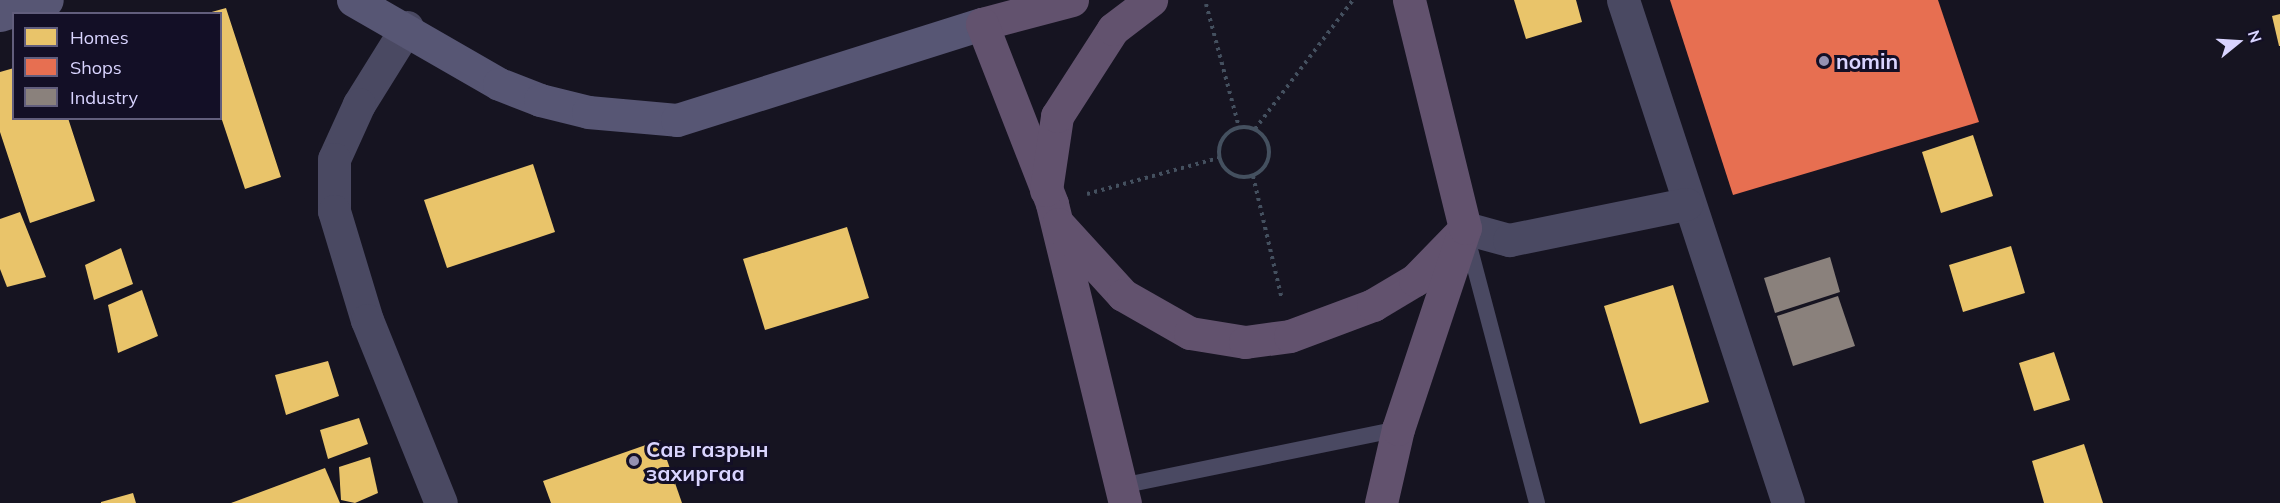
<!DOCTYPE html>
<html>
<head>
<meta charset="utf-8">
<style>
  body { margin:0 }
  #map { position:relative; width:2280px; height:503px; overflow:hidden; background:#161421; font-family:Mulish,sans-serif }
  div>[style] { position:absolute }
  .homes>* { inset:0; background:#e9c46a }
  .shops>* { inset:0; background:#e76f51 }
  .industry>* { inset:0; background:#8a817c }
  .path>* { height:4px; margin-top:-2px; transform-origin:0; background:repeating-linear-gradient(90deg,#44505f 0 3px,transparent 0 7.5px) }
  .path>.ring { margin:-2px; padding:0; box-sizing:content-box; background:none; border:4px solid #44505f; border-radius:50% }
  .service>* { height:16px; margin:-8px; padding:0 8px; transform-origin:8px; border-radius:8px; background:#4a4962 }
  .minor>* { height:33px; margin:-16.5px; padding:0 16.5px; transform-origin:16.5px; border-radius:16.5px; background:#4a4962 }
  .secondary>* { height:33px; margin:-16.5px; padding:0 16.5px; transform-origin:16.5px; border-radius:16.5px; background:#575674 }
  .trunk>* { height:33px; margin:-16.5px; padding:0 16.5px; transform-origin:16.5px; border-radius:16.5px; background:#62526e }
  .dots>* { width:16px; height:16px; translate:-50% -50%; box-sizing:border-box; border:3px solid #130f26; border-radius:50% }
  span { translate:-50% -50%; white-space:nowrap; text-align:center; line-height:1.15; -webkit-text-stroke:6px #130f26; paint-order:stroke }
  .poi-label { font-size:21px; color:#d9d4ff; font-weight:700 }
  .left { translate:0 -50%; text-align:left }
  .legend { position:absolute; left:12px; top:12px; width:210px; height:108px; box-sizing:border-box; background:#130f26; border:2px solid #625e7d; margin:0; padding:8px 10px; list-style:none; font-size:18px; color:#d9d4ff }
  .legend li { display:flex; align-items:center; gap:12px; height:30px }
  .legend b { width:30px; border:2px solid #625e7d }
  .north { position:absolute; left:2208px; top:12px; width:60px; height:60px; -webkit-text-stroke:4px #130f26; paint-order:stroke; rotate:72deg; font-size:16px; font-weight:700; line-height:24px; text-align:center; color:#d9d4ff }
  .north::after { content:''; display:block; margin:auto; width:21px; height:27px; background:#d9d4ff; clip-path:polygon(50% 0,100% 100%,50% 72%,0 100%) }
</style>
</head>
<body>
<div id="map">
  <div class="homes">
    <div style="clip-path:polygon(1514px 0,1576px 0,1582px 22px,1526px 39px)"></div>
    <div style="clip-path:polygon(226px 8px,281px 177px,245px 189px,220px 114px,220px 14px,208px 13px)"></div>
    <div style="clip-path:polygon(2280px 14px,2280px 46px,2279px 46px,2272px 16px)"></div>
    <div style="clip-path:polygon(14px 68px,14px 118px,68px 118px,95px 201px,30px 223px,0 132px,0 72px)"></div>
    <div style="clip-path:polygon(1973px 135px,1993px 196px,1941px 213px,1922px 152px)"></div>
    <div style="clip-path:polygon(533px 164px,555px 232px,447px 268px,424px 200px)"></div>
    <div style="clip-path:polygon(20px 212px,46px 277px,7px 287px,0 269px,0 219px)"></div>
    <div style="clip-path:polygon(847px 227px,869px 298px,765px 330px,743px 259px)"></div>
    <div style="clip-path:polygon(2011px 246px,2025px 293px,1963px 312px,1949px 265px)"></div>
    <div style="clip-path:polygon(121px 248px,133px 284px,94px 300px,85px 265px)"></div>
    <div style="clip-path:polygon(1673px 285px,1709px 402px,1640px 424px,1604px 306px)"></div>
    <div style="clip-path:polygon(142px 290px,158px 336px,118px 353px,108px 305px)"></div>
    <div style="clip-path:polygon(2054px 352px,2070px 400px,2034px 411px,2019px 363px)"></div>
    <div style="clip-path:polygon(328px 361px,339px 396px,286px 415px,275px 375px)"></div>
    <div style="clip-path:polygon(359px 418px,368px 444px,328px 459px,320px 430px)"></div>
    <div style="clip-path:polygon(660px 440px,682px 503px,551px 503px,543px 481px)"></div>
    <div style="clip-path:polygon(2084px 444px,2103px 503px,2044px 503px,2032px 461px)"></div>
    <div style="clip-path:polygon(370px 457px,378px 493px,355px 503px,341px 500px,339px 467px)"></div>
    <div style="clip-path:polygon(325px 468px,340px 503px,231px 503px)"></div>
    <div style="clip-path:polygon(133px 493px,136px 503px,101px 503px,101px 502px)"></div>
  </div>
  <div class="shops">
    <div style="clip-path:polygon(1670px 0,1938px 0,1979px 122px,1733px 195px)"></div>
  </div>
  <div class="industry">
    <div style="clip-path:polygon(1830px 257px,1840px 292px,1775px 313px,1764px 278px)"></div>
    <div style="clip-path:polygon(1838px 296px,1855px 346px,1793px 366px,1777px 316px)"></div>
  </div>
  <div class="path">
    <div style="left:1206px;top:4px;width:127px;rotate:75deg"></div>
    <div class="ring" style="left:1219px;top:127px;width:46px;height:46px"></div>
    <div style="left:1255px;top:129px;width:162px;rotate:-52.8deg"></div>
    <div style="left:1253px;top:176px;width:127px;rotate:76.8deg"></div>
    <div style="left:1087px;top:194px;width:137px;rotate:-15.3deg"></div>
  </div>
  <div class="service">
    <div style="left:1467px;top:238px;width:274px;rotate:75.2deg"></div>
    <div style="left:1121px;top:486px;width:283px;rotate:-11.6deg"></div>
  </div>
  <div class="minor">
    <div style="left:1623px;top:0;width:529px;rotate:71.84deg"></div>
    <div style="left:407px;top:27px;width:91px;rotate:121.9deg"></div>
    <div style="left:359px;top:104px;width:60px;rotate:114.4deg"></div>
    <div style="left:334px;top:159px;width:52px;rotate:90deg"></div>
    <div style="left:334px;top:211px;width:114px;rotate:73.2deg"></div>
    <div style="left:367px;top:320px;width:197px;rotate:68deg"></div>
    <div style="left:1465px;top:228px;width:46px;rotate:15.3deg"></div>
    <div style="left:1509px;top:240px;width:181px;rotate:-11.5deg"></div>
  </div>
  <div class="secondary">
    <div style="left:353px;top:0;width:168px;rotate:29.9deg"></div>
    <div style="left:499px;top:84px;width:44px;rotate:21.3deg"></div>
    <div style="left:540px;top:100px;width:49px;rotate:14deg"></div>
    <div style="left:588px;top:112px;width:89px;rotate:5.1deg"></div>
    <div style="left:677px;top:120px;width:320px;rotate:-17.5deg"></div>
    <div style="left:0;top:15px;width:49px;rotate:-17.7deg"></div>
  </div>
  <div class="trunk">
    <div style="left:1072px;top:0;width:93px;rotate:165.1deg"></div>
    <div style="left:982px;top:24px;width:193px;rotate:68.7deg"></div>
    <div style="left:1052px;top:204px;width:308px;rotate:76.3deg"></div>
    <div style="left:1046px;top:190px;width:75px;rotate:-81.5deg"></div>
    <div style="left:1057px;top:116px;width:103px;rotate:-57.2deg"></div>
    <div style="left:1113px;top:29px;width:48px;rotate:-37.3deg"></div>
    <div style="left:1058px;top:224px;width:96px;rotate:47.5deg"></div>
    <div style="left:1123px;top:295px;width:77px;rotate:29.6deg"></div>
    <div style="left:1190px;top:333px;width:56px;rotate:9.3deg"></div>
    <div style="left:1245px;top:342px;width:45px;rotate:-7.6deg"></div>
    <div style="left:1290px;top:336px;width:89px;rotate:-20.5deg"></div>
    <div style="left:1373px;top:305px;width:49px;rotate:-30.8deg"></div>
    <div style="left:1415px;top:280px;width:62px;rotate:-45.7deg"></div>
    <div style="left:1381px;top:503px;width:76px;rotate:-77.1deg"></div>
    <div style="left:1398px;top:429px;width:212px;rotate:-71.6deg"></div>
    <div style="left:1465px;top:228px;width:235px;rotate:-103.8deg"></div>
  </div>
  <div class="dots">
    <div style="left:1824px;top:61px;background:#9591b1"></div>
    <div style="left:634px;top:461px;background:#9591b1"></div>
  </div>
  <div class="poi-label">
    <span class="left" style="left:1836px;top:61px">nomin</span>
    <span class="left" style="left:646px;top:461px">Сав газрын<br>захиргаа</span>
  </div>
  <ul class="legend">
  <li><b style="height:16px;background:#e9c46a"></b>Homes</li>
  <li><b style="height:16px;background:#e76f51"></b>Shops</li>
  <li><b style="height:16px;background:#8a817c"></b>Industry</li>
  </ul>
  <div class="north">N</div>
</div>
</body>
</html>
